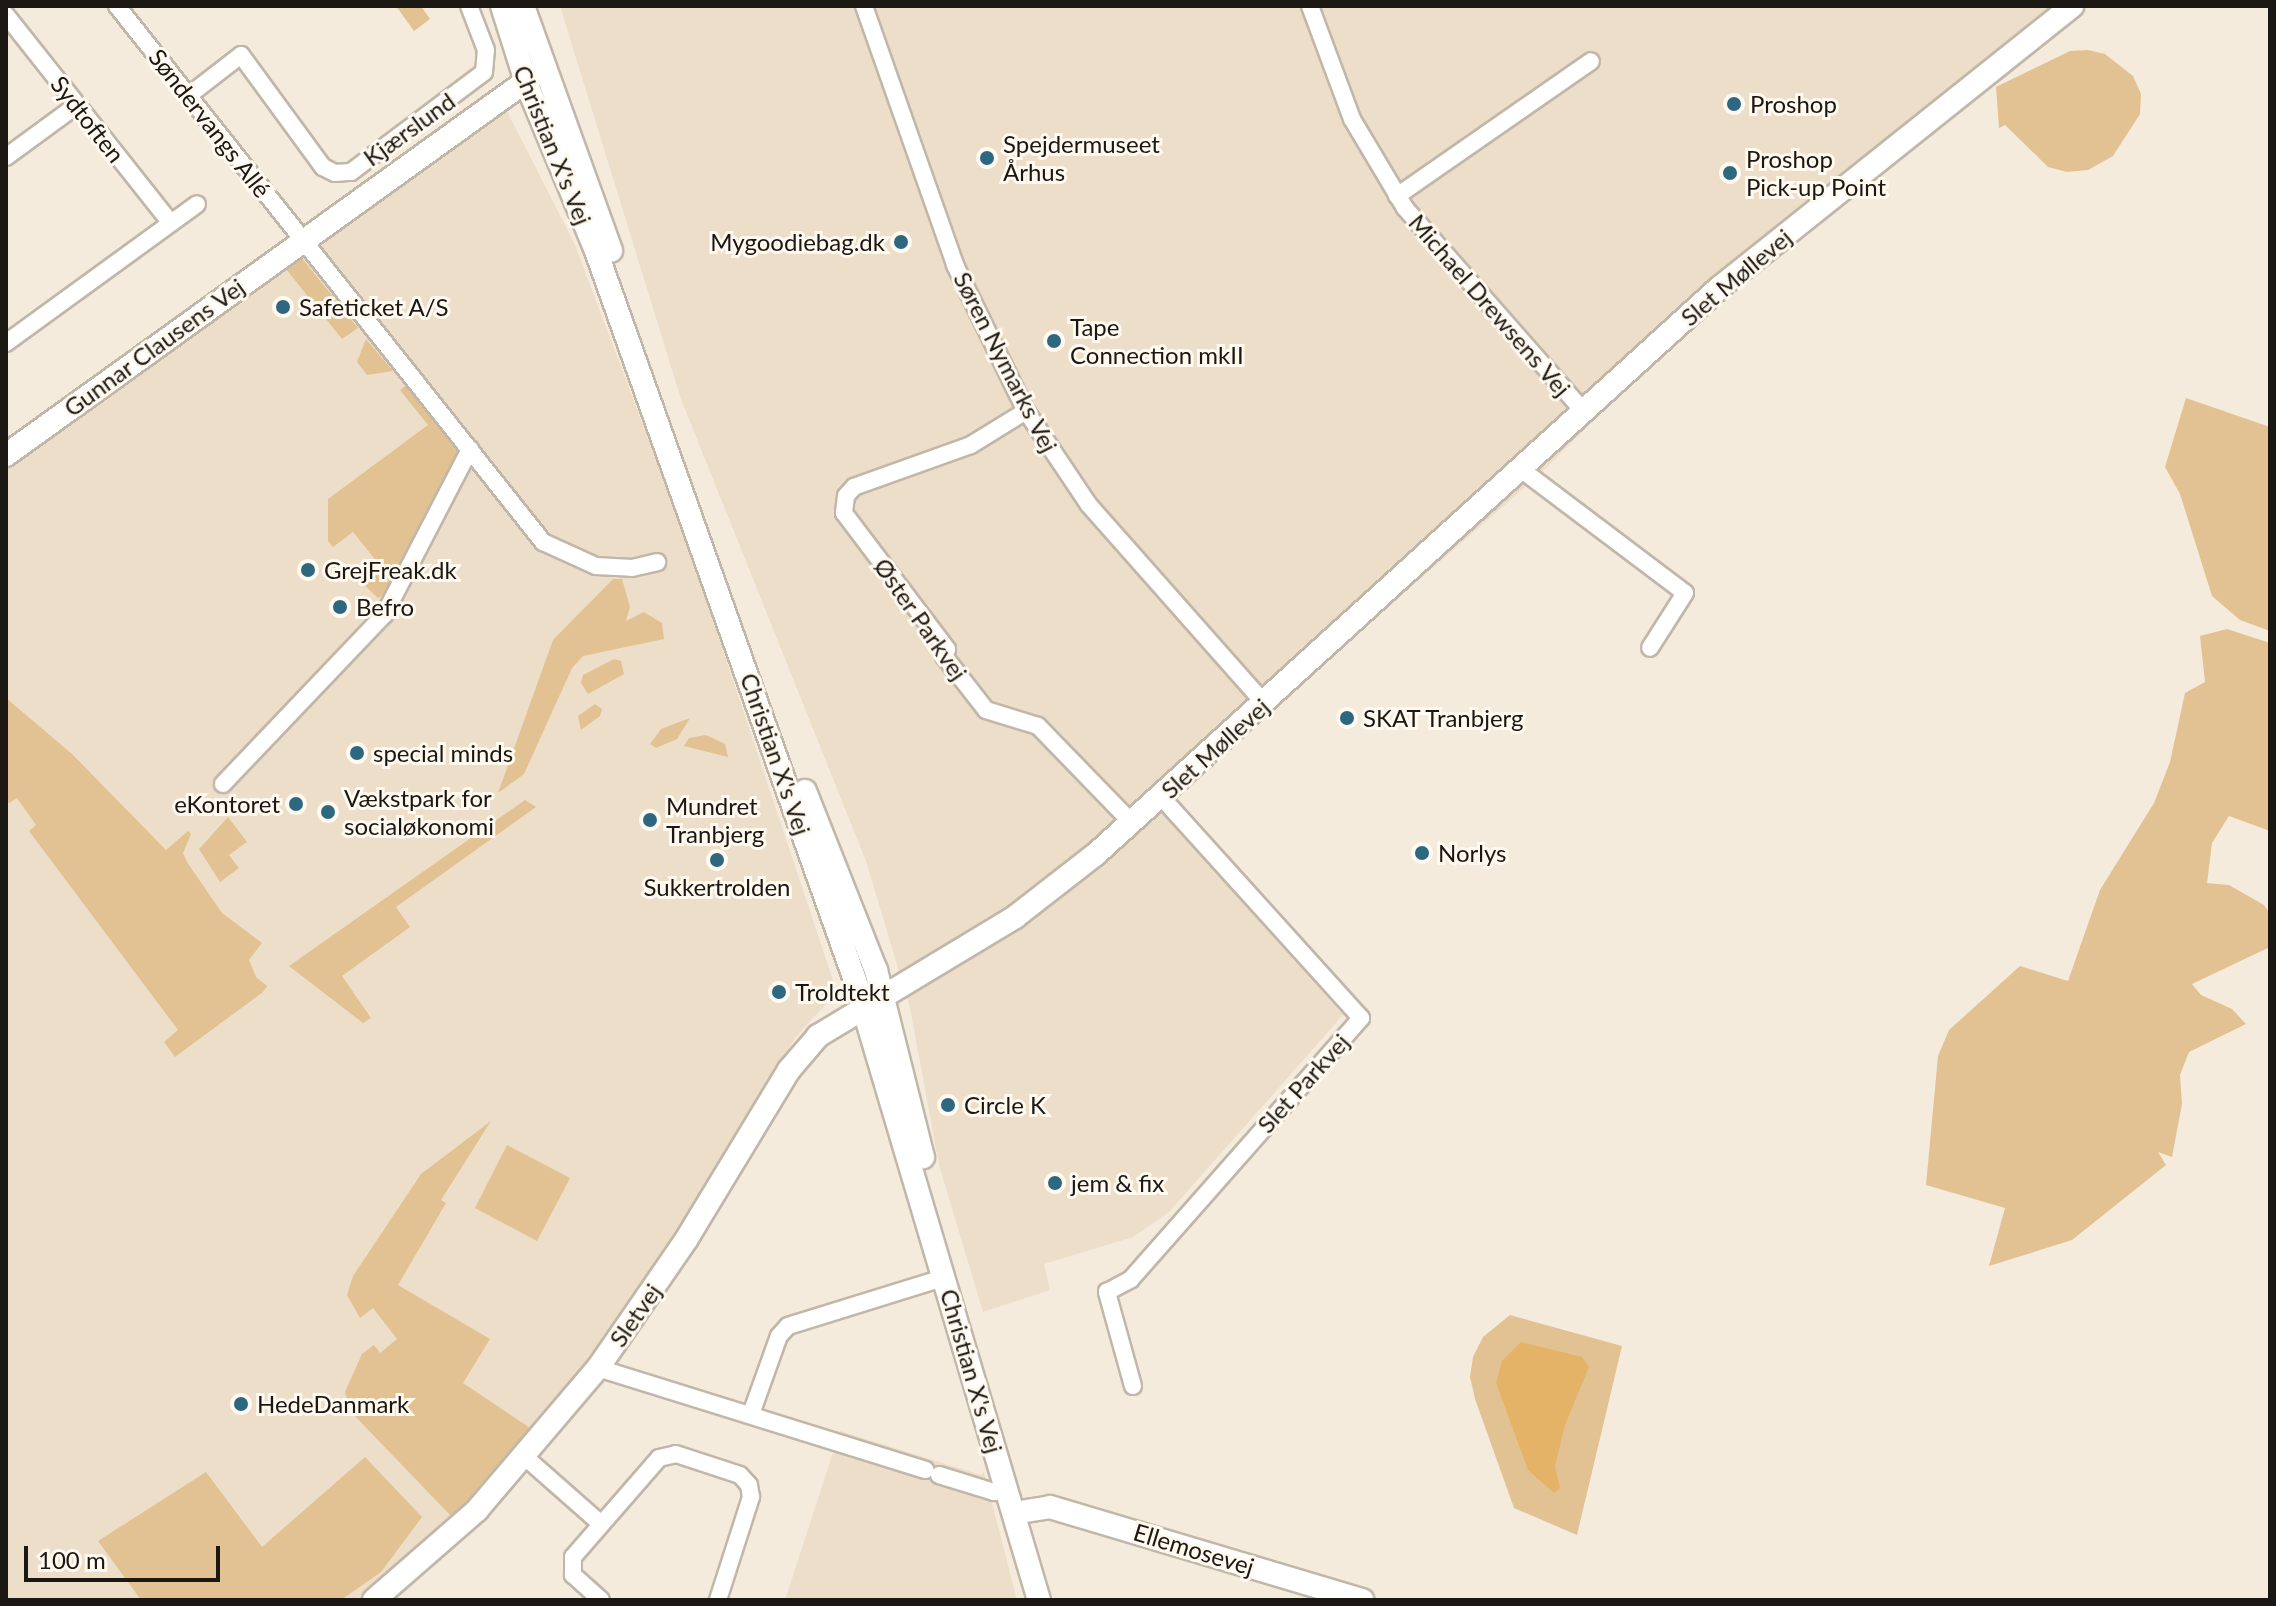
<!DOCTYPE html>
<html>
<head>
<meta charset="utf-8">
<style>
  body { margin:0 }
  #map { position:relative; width:2276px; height:1606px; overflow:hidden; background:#f5ebdc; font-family:Lato,sans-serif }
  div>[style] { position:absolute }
  .built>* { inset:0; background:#ecdec8 }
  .green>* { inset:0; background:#e2c292 }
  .water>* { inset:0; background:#e4b367 }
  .roads { filter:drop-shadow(2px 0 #c1b7a9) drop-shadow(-2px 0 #c1b7a9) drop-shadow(0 2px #c1b7a9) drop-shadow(0 -2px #c1b7a9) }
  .street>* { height:16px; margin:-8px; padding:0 8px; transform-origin:8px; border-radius:8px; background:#fff }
  .secondary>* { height:22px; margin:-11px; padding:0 11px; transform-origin:11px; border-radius:11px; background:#fff }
  .dots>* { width:22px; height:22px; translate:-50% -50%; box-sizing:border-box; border:4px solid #fff9f0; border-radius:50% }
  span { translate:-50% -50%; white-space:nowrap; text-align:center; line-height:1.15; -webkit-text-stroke:6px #fff9f0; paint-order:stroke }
  .poi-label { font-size:24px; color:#1b1712 }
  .left { translate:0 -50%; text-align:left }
  .right { translate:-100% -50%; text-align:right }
  .street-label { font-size:24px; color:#1b1712 }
  .frame { position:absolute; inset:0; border:8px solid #1b1712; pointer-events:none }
  .scale { position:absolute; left:24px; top:1546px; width:196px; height:36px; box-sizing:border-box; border:4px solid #1b1712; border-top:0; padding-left:10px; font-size:24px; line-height:28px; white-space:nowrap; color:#1b1712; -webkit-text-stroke:6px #fff9f0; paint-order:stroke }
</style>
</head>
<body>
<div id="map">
  <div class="built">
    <div style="clip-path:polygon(560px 6px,2083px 6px,1715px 299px,1539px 475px,1158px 808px,1343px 1015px,1169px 1212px,1133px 1237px,1044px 1264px,1050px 1290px,983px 1312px,939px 1165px,910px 1008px,866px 861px,681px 399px)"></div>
    <div style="clip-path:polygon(503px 94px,509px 115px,575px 245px,686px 539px,837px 992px,795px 1038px,663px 1260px,517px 1452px,469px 1504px,356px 1600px,6px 1600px,6px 455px)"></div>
    <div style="clip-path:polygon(840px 1431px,981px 1475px,984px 1472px,1017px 1600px,785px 1600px)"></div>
  </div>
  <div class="green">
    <div style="clip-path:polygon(396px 6px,421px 6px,430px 19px,414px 31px)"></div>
    <div style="clip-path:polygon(2088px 50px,2105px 54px,2133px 76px,2141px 94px,2140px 114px,2113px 156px,2088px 170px,2067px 172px,2048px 167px,2005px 125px,1999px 128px,1996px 87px,2070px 51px)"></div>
    <div style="clip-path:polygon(301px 257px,358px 328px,342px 339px,286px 269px)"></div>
    <div style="clip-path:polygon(366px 339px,393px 371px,367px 375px,357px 362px)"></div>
    <div style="clip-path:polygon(409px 383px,459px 450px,388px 592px,378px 598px,363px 584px,382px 568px,353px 532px,333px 547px,328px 541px,328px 499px,428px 425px,400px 390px)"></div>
    <div style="clip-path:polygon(2186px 398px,2270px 427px,2270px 631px,2240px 620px,2212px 596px,2180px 494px,2165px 467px)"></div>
    <div style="clip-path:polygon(613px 579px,622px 579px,630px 607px,626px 621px,644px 612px,662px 623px,664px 639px,583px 656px,572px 668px,524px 774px,498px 793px,553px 640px)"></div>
    <div style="clip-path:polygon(2227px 629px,2270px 643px,2270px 831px,2229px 816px,2212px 843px,2207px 883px,2229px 885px,2264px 905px,2270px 914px,2270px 947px,2192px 984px,2201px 995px,2232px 1009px,2246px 1024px,2189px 1052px,2180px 1075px,2182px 1104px,2172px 1157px,2158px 1152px,2166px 1165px,2072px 1240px,1989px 1266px,2005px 1208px,1926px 1185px,1938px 1056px,1949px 1030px,2020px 966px,2068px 981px,2100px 890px,2154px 803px,2170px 762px,2185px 693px,2205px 682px,2200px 636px)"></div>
    <div style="clip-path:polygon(614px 659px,621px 661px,624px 674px,588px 694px,581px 683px,583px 675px)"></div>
    <div style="clip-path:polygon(6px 698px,72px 754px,166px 850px,188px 831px,191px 834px,183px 853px,187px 862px,222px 913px,262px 943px,249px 960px,256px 977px,267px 986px,263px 992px,175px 1057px,164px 1042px,178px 1030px,29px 831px,36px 825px,17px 798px,9px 803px,6px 799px)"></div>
    <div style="clip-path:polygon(595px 704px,602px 709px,600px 716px,581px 730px,578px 716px)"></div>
    <div style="clip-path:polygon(690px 718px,677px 739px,656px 748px,650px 744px,661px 729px)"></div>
    <div style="clip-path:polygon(706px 735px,725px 744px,728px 757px,684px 746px,689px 738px)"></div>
    <div style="clip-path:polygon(525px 800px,536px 807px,396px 907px,410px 927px,342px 976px,371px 1018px,363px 1023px,289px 966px)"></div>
    <div style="clip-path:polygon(228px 817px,247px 842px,229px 855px,239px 868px,220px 882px,199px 849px)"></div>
    <div style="clip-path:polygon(491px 1121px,441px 1200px,446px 1203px,398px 1285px,490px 1339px,463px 1383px,533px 1430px,469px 1504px,450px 1515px,351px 1412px,345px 1392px,362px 1354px,374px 1345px,380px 1353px,397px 1339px,373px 1308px,360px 1318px,347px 1295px,353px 1276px,421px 1174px)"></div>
    <div style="clip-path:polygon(507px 1145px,570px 1178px,537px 1241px,475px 1208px)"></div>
    <div style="clip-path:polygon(1510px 1315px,1622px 1346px,1577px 1535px,1514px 1508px,1475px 1399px,1470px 1377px,1473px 1357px,1483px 1337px)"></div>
    <div style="clip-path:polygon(365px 1457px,422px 1517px,381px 1572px,341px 1600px,141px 1600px,98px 1541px,206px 1472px,262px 1547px)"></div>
  </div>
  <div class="water">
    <div style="clip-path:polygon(1521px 1342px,1582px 1357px,1589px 1367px,1565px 1425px,1555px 1466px,1560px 1488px,1554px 1493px,1528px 1470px,1496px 1383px,1502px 1361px)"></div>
  </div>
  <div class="roads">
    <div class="street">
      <div style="left:117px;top:6px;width:685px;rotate:51.52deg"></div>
      <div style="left:543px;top:542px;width:58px;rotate:24.4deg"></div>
      <div style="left:596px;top:566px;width:36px;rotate:3deg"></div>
      <div style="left:632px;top:568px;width:26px;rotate:-13deg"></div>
      <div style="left:864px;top:6px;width:275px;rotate:70.6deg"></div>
      <div style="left:955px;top:265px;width:162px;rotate:64.1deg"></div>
      <div style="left:1026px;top:411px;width:113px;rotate:56.2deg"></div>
      <div style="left:1089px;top:505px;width:266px;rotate:48.5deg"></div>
      <div style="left:1310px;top:6px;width:121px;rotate:69.6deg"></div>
      <div style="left:1352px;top:119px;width:104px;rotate:59.2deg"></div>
      <div style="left:1405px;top:208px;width:273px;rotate:48.7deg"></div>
      <div style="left:6px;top:15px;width:265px;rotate:51.6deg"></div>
      <div style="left:188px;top:96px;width:67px;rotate:-37.7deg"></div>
      <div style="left:241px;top:55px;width:139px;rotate:53.8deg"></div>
      <div style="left:323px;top:167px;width:13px;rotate:27deg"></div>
      <div style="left:335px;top:173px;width:16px;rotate:-4deg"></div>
      <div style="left:351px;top:172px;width:166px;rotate:-36.9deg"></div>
      <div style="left:484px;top:72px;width:22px;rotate:-85deg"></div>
      <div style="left:486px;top:50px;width:47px;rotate:-111.1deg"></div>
      <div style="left:6px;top:157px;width:88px;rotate:-36.2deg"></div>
      <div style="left:1397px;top:196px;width:236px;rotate:-34.8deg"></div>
      <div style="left:6px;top:343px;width:236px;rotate:-36deg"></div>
      <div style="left:1026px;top:411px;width:65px;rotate:148.3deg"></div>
      <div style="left:971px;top:445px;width:124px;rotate:160.3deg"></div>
      <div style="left:854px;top:487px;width:12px;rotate:132deg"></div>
      <div style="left:846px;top:496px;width:17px;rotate:97deg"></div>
      <div style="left:844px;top:513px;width:171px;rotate:52.9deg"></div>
      <div style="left:947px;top:649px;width:8px;rotate:113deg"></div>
      <div style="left:944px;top:656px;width:68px;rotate:52.1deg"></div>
      <div style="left:986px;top:710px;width:54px;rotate:17.1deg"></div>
      <div style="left:1038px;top:726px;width:135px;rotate:45.9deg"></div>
      <div style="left:1522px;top:470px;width:204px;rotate:37deg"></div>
      <div style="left:1685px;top:593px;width:65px;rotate:122.5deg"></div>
      <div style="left:223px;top:784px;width:233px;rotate:-46.4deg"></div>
      <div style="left:384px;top:615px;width:187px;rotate:-62.6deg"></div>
      <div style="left:598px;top:1368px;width:343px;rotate:17.3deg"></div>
      <div style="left:1133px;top:1386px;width:98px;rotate:-105.5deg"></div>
      <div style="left:1107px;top:1292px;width:27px;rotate:-28deg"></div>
      <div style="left:1131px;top:1279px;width:348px;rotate:-48.6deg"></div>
      <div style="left:1361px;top:1018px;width:298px;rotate:-132.1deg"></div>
      <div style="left:751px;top:1414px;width:83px;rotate:-70.3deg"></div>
      <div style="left:779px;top:1336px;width:13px;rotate:-48deg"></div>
      <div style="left:788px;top:1326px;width:165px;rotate:-17.2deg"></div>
      <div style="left:525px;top:1457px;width:101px;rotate:41.4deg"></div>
      <div style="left:939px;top:1475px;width:58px;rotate:17.2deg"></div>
      <div style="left:994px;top:1492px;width:12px;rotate:-24deg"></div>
      <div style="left:601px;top:1600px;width:38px;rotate:-138deg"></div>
      <div style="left:573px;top:1575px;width:18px;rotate:-90deg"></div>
      <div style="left:573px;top:1557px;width:131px;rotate:-49deg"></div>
      <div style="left:659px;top:1458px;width:17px;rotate:-13deg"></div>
      <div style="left:676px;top:1454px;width:67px;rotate:18.2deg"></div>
      <div style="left:740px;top:1475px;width:13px;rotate:48deg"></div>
      <div style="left:749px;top:1485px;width:12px;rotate:81deg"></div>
      <div style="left:751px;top:1497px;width:108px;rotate:107.8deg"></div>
    </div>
    <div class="secondary">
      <div style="left:502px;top:6px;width:83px;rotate:72.4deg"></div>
      <div style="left:527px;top:85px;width:177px;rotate:67.4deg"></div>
      <div style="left:595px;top:248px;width:777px;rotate:70.45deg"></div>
      <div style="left:855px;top:980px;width:647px;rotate:73.47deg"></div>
      <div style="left:523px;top:6px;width:260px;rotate:70.2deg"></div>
      <div style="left:6px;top:455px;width:653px;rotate:-35.71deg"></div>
      <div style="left:805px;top:791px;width:193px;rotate:68.4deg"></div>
      <div style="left:876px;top:970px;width:193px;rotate:75.9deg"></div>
      <div style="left:1026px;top:1511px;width:24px;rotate:-9deg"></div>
      <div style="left:1050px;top:1507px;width:326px;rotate:16.6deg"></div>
      <div style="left:374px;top:1600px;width:137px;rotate:-41.1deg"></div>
      <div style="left:477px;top:1510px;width:187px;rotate:-49.6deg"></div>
      <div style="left:598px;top:1368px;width:155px;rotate:-55.5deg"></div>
      <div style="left:686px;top:1240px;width:199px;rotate:-58.8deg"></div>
      <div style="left:789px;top:1070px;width:45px;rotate:-49.5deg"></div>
      <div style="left:818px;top:1036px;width:230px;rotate:-31.1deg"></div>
      <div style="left:1015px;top:917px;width:103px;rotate:-37.9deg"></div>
      <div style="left:1096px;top:854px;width:842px;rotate:-42.26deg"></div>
      <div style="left:1719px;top:288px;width:452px;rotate:-38.6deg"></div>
    </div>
  </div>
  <div class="dots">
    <div style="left:1734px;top:104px;background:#2d6880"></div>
    <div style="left:987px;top:158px;background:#2d6880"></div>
    <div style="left:1730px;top:173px;background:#2d6880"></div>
    <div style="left:901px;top:242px;background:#2d6880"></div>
    <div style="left:283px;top:307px;background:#2d6880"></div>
    <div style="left:1054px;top:341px;background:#2d6880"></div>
    <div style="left:308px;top:570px;background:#2d6880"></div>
    <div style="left:340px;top:607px;background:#2d6880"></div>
    <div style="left:1347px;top:718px;background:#2d6880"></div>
    <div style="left:357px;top:753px;background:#2d6880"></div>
    <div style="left:296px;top:804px;background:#2d6880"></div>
    <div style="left:328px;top:812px;background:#2d6880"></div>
    <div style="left:650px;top:820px;background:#2d6880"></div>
    <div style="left:1422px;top:853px;background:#2d6880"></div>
    <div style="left:717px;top:860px;background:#2d6880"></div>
    <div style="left:779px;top:992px;background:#2d6880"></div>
    <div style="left:948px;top:1105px;background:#2d6880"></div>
    <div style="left:1055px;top:1183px;background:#2d6880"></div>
    <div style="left:241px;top:1404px;background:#2d6880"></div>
  </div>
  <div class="poi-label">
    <span class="left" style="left:1750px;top:104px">Proshop</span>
    <span class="left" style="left:1003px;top:158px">Spejdermuseet<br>Århus</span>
    <span class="left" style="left:1746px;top:173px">Proshop<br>Pick-up Point</span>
    <span class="right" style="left:885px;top:242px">Mygoodiebag.dk</span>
    <span class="left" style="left:299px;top:307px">Safeticket A/S</span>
    <span class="left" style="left:1070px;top:341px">Tape<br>Connection mkII</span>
    <span class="left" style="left:324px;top:570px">GrejFreak.dk</span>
    <span class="left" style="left:356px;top:607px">Befro</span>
    <span class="left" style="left:1363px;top:718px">SKAT Tranbjerg</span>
    <span class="left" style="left:373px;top:753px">special minds</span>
    <span class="left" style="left:344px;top:812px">Vækstpark for<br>socialøkonomi</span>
    <span class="right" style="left:280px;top:804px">eKontoret</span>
    <span class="left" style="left:666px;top:820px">Mundret<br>Tranbjerg</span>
    <span class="left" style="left:1438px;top:853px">Norlys</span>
    <span style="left:717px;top:887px">Sukkertrolden</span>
    <span class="left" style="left:795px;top:992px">Troldtekt</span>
    <span class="left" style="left:964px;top:1105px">Circle K</span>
    <span class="left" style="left:1071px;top:1183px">jem &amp; fix</span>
    <span class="left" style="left:257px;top:1404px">HedeDanmark</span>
  </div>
  <div class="street-label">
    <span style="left:88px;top:119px;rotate:52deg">Sydtoften</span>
    <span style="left:210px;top:123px;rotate:52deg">Søndervangs Allé</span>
    <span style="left:409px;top:129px;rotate:-36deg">Kjærslund</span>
    <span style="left:553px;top:145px;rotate:68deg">Christian X's Vej</span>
    <span style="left:1736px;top:277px;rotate:-40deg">Slet Møllevej</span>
    <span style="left:1490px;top:305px;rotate:49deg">Michael Drewsens Vej</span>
    <span style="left:154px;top:347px;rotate:-36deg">Gunnar Clausens Vej</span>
    <span style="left:1006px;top:362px;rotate:63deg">Søren Nymarks Vej</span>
    <span style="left:921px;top:619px;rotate:55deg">Øster Parkvej</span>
    <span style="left:1215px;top:748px;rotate:-42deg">Slet Møllevej</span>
    <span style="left:776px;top:754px;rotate:71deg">Christian X's Vej</span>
    <span style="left:1303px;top:1083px;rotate:-48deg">Slet Parkvej</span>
    <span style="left:635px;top:1315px;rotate:-55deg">Sletvej</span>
    <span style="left:972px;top:1371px;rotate:74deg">Christian X's Vej</span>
    <span style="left:1194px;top:1549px;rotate:17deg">Ellemosevej</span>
  </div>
  <div class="frame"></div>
  <div class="scale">100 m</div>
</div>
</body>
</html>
